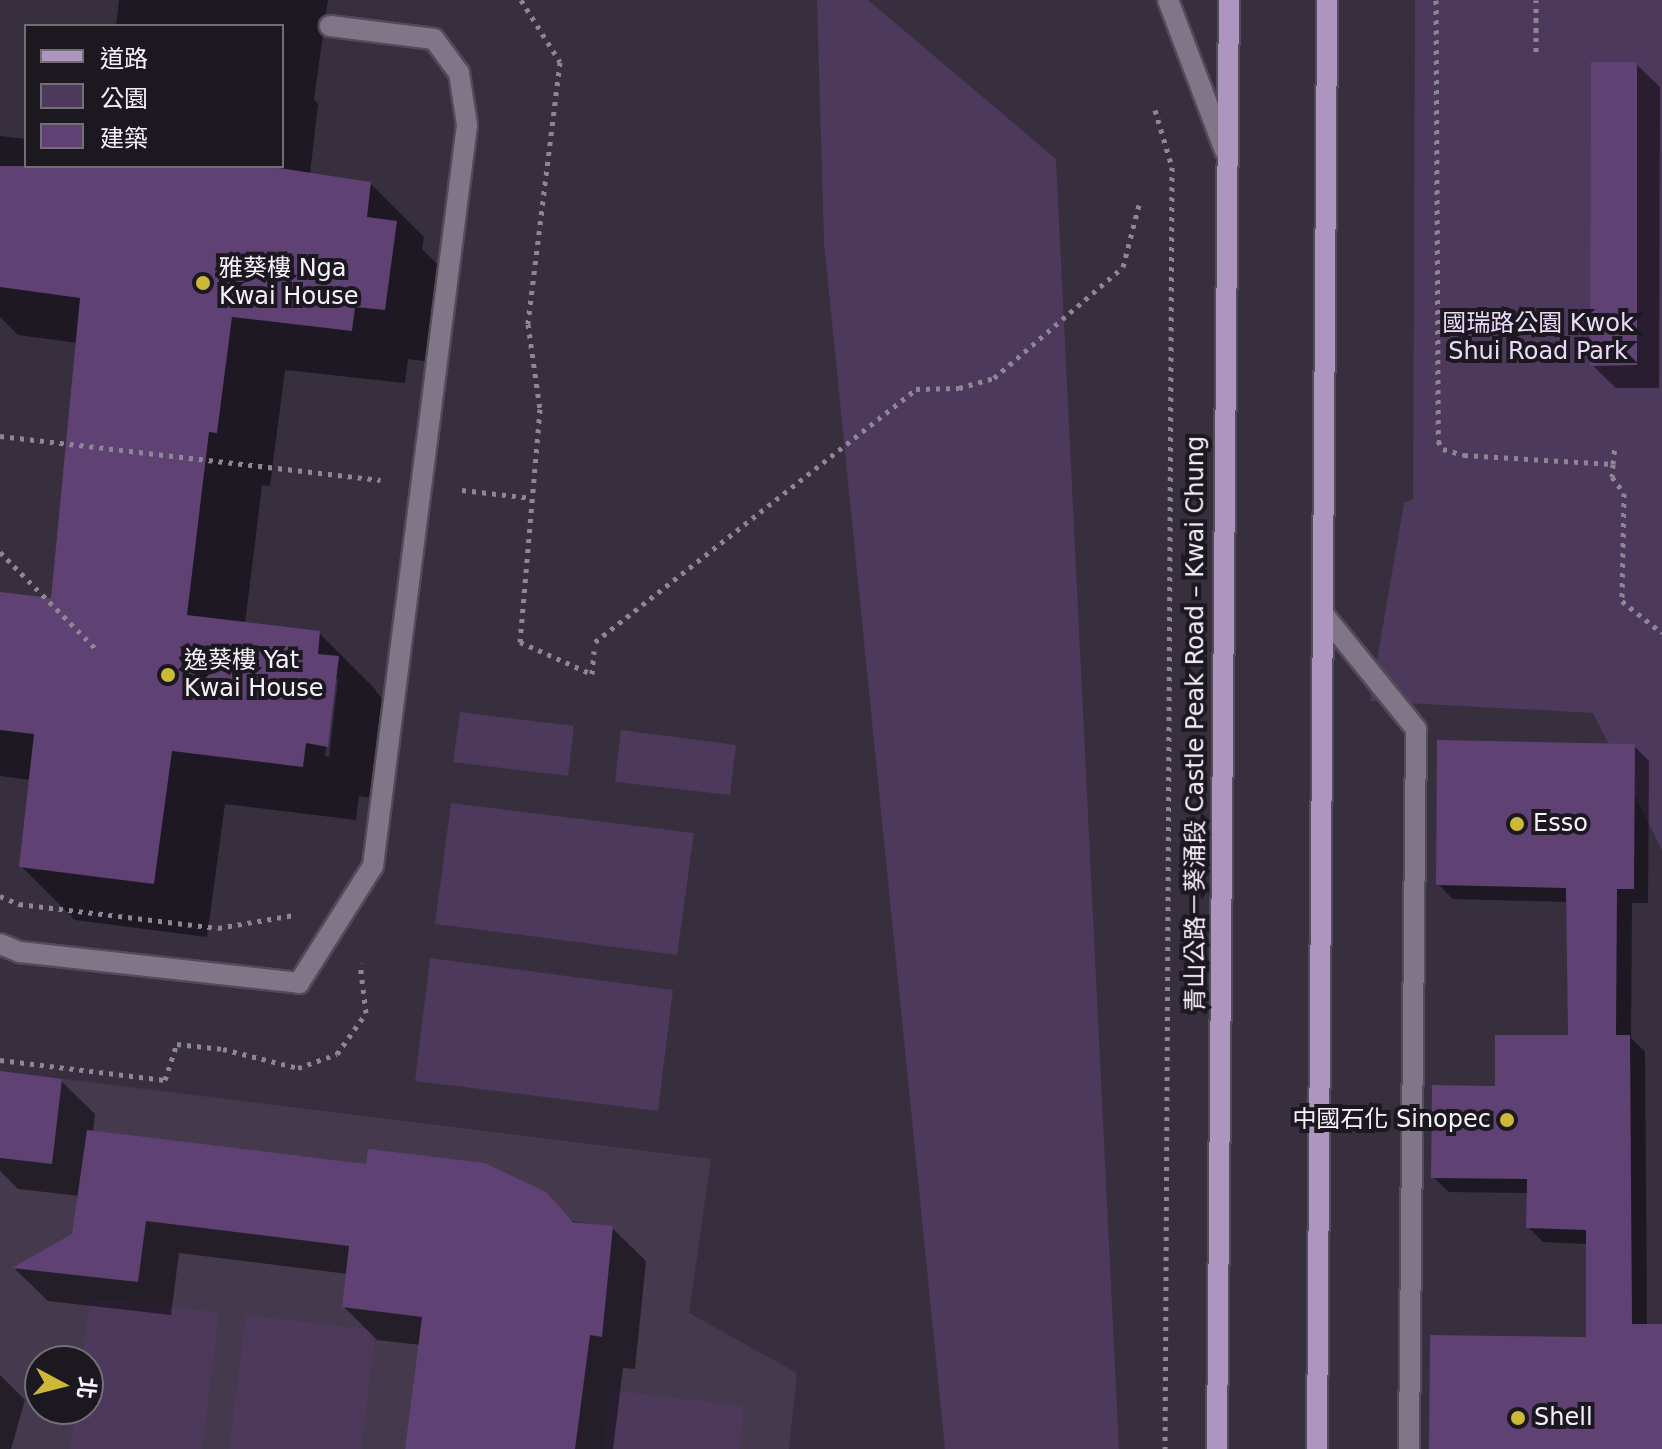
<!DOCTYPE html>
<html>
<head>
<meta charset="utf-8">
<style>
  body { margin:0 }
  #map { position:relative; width:1662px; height:1449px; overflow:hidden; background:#372e3e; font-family:"DejaVu Sans","Noto Sans TC",sans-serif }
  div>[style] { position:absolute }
  .built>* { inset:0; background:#45394e }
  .green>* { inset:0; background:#4c395b }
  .shadow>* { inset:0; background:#0007 }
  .building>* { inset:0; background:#5f4174 }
  .path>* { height:5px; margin-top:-2.5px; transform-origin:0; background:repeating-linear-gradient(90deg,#8d8694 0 4px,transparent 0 10px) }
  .roads { filter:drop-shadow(2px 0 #524b58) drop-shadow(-2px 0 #524b58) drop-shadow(0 2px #524b58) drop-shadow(0 -2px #524b58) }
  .lane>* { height:20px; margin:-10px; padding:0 10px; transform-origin:10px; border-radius:10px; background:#807688 }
  .street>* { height:20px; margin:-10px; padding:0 10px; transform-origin:10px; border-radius:10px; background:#807688 }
  .primary>* { height:20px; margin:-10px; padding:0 10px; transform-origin:10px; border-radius:10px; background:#ad95c0 }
  .dots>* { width:22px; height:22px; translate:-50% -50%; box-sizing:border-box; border:4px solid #1c181f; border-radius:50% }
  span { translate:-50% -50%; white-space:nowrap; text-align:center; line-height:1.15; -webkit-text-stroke:8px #1c181f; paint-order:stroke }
  .poi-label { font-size:24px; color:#f6f1fb }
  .left { translate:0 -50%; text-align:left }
  .right { translate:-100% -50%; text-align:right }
  .park-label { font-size:24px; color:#ecdafa }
  .street-label { font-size:24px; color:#f6f1fb }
  .legend { position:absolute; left:24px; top:24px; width:260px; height:144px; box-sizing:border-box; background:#1c181f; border:2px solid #736f77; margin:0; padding:10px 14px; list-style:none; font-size:24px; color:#f6f1fb }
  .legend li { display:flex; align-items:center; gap:16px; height:40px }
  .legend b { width:40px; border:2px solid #736f77 }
  .north { position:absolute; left:24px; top:1345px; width:80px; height:80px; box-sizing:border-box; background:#1c181f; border:2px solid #736f77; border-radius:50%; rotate:97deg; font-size:22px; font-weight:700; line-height:32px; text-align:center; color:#f6f1fb }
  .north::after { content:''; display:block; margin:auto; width:28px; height:36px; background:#cdb938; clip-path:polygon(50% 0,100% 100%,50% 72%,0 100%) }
</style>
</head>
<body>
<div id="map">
  <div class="built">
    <div style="clip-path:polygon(evenodd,0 1071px,711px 1159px,689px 1313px,797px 1373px,789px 1449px,0 1449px,0 1071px,40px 1361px,88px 1361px,88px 1409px,40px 1409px,40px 1361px)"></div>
  </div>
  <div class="green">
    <div style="clip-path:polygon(817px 0,868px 0,1056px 159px,1119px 1449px,945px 1449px,824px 243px)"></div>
    <div style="clip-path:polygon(1415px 0,1662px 0,1662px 850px,1593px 713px,1370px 701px,1404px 503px,1413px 499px)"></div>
    <div style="clip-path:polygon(460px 712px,574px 726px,568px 776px,453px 762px)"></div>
    <div style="clip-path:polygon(621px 730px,736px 745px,730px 795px,615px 782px)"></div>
    <div style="clip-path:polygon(451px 803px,694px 833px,677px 955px,435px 924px)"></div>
    <div style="clip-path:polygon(430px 958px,673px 990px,658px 1111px,415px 1081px)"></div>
    <div style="clip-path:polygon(90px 1297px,219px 1312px,202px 1449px,70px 1449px,76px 1409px,88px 1409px,88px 1361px,82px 1361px)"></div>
    <div style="clip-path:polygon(246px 1315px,376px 1330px,361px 1449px,229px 1449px)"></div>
    <div style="clip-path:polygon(610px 1390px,744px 1406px,739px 1449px,603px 1449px)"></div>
  </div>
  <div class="shadow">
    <div style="clip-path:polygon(evenodd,119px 0,328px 0,314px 99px,318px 104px,310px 174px,370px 183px,424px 237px,422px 249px,449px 276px,438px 363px,408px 359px,405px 383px,285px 370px,270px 486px,262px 485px,245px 624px,319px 633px,373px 687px,392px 712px,381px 799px,359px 796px,356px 820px,225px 804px,207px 937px,75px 920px,21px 866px,31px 780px,0 776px,0 594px,53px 600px,78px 343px,18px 335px,0 317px,0 136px,26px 139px,26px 166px,282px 166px,282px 26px,116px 26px,119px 0,334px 679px,338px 679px,329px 757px,325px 756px,334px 679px)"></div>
    <div style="clip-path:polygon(1636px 64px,1660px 87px,1659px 388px,1616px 388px,1592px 365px)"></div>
    <div style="clip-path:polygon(1634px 746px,1649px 761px,1648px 903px,1632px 903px,1631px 1038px,1645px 1052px,1647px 1326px,1662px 1326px,1662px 1449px,1431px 1449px,1588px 1339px,1588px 1244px,1543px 1242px,1528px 1227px,1529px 1193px,1449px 1192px,1433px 1177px,1497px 1088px,1570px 1037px,1568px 902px,1453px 899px,1438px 884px)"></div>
    <div style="clip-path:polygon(0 1073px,61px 1081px,95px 1114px,93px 1132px,612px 1228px,646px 1261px,635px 1369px,623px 1368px,613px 1449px,407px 1449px,421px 1345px,377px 1340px,344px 1307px,348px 1274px,179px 1253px,171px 1315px,48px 1301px,15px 1269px,74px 1235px,80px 1196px,18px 1189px,0 1171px)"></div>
    <div style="clip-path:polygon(0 1375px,25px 1400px,11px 1449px,0 1449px)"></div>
  </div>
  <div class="building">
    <div style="clip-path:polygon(1591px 62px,1637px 62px,1637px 365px,1590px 366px)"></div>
    <div style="clip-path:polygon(0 166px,266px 166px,371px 182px,367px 217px,397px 221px,385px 310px,355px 307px,352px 331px,232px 317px,217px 433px,209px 432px,187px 615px,320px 631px,318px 654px,339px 656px,328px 747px,306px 743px,303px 767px,172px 751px,154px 884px,19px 867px,34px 734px,0 730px,0 592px,51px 598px,80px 298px,0 287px)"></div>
    <div style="clip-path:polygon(1437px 740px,1635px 744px,1634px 889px,1617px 889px,1616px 1035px,1630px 1035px,1632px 1324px,1662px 1324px,1662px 1449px,1429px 1449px,1430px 1335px,1586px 1337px,1586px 1230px,1526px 1228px,1527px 1179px,1431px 1178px,1432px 1085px,1495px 1086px,1495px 1035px,1568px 1035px,1566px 888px,1436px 885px)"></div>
    <div style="clip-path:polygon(0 1071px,62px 1079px,52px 1164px,0 1158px)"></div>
    <div style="clip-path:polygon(87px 1130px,366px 1164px,368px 1149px,485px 1163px,546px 1192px,573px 1222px,613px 1226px,602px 1337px,590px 1335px,575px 1449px,405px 1449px,422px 1317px,342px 1307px,349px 1246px,146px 1221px,138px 1282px,12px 1268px,72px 1234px)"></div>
  </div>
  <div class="path">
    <div style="left:521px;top:0;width:73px;rotate:57.8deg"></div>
    <div style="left:560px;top:62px;width:264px;rotate:97deg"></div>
    <div style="left:528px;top:324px;width:86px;rotate:82deg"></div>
    <div style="left:540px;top:409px;width:234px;rotate:94.9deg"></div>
    <div style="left:520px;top:642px;width:79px;rotate:24deg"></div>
    <div style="left:592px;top:674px;width:23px;rotate:-85deg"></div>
    <div style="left:1436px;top:0;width:441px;rotate:89.7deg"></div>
    <div style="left:1438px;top:441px;width:9px;rotate:58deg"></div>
    <div style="left:1443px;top:449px;width:22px;rotate:16deg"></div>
    <div style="left:1464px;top:455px;width:149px;rotate:3.5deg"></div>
    <div style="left:1613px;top:464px;width:13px;rotate:94deg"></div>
    <div style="left:1612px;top:477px;width:20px;rotate:53deg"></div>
    <div style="left:1624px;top:493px;width:108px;rotate:91.1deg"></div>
    <div style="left:1622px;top:601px;width:51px;rotate:38.7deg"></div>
    <div style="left:1536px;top:52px;width:52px;rotate:-90deg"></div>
    <div style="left:1155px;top:110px;width:59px;rotate:73.4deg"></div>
    <div style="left:1172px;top:167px;width:1282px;rotate:90.31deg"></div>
    <div style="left:0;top:436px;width:383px;rotate:6.6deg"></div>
    <div style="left:1613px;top:464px;width:18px;rotate:-84deg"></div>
    <div style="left:462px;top:490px;width:70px;rotate:6.5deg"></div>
    <div style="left:0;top:552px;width:135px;rotate:45.3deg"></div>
    <div style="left:595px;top:642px;width:409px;rotate:-38.2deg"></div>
    <div style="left:916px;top:389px;width:43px;rotate:-1.3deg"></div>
    <div style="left:959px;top:388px;width:36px;rotate:-16deg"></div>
    <div style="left:994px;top:378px;width:170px;rotate:-40.7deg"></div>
    <div style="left:1123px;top:267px;width:68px;rotate:-75.6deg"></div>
    <div style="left:0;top:896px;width:21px;rotate:23deg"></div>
    <div style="left:19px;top:904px;width:200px;rotate:6.9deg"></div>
    <div style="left:218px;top:928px;width:77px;rotate:-9.7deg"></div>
    <div style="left:0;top:1060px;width:166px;rotate:6.9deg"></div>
    <div style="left:165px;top:1080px;width:38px;rotate:-72deg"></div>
    <div style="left:177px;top:1044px;width:46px;rotate:6.2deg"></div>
    <div style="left:223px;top:1049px;width:77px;rotate:14.2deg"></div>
    <div style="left:298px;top:1068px;width:41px;rotate:-19.7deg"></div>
    <div style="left:337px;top:1054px;width:50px;rotate:-54.7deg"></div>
    <div style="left:366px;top:1013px;width:50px;rotate:-96.8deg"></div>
  </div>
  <div class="roads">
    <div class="lane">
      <div style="left:1168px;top:0;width:161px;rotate:69.3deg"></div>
      <div style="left:1323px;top:614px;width:148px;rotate:51deg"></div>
      <div style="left:1416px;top:729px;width:720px;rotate:90.56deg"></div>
      <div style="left:299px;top:983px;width:138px;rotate:-57.7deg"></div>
      <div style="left:373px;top:866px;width:747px;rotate:-82.77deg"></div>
      <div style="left:467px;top:125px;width:53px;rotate:-98.7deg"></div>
      <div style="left:459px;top:73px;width:42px;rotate:-126.3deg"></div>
      <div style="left:434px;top:39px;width:105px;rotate:-172.9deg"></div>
    </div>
    <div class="street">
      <div style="left:0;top:944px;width:22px;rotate:22deg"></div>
      <div style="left:20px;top:952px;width:281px;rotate:6.3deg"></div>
    </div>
    <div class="primary">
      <div style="left:1217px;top:1449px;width:1449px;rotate:-89.53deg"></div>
      <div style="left:1317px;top:1449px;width:1449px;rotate:-89.6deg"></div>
    </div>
  </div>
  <div class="dots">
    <div style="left:203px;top:283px;background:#cdb938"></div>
    <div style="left:168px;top:675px;background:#cdb938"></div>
    <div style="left:1517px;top:824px;background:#cdb938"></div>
    <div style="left:1507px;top:1120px;background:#cdb938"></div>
    <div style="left:1518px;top:1418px;background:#cdb938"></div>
  </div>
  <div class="poi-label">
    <span class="left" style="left:219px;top:283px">雅葵樓 Nga<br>Kwai House</span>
    <span class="left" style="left:184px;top:675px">逸葵樓 Yat<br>Kwai House</span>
    <span class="left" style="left:1533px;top:824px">Esso</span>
    <span class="right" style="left:1491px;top:1120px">中國石化 Sinopec</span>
    <span class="left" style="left:1534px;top:1418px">Shell</span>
  </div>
  <div class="park-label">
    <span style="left:1538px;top:338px">國瑞路公園 Kwok<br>Shui Road Park</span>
  </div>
  <div class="street-label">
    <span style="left:1196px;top:724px;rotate:-90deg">青山公路－葵涌段 Castle Peak Road – Kwai Chung</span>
  </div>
  <ul class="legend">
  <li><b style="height:10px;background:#ad95c0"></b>道路</li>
  <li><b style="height:22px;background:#4c395b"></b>公園</li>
  <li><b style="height:22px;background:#5f4174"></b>建築</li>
  </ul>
  <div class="north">北</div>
</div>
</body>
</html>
